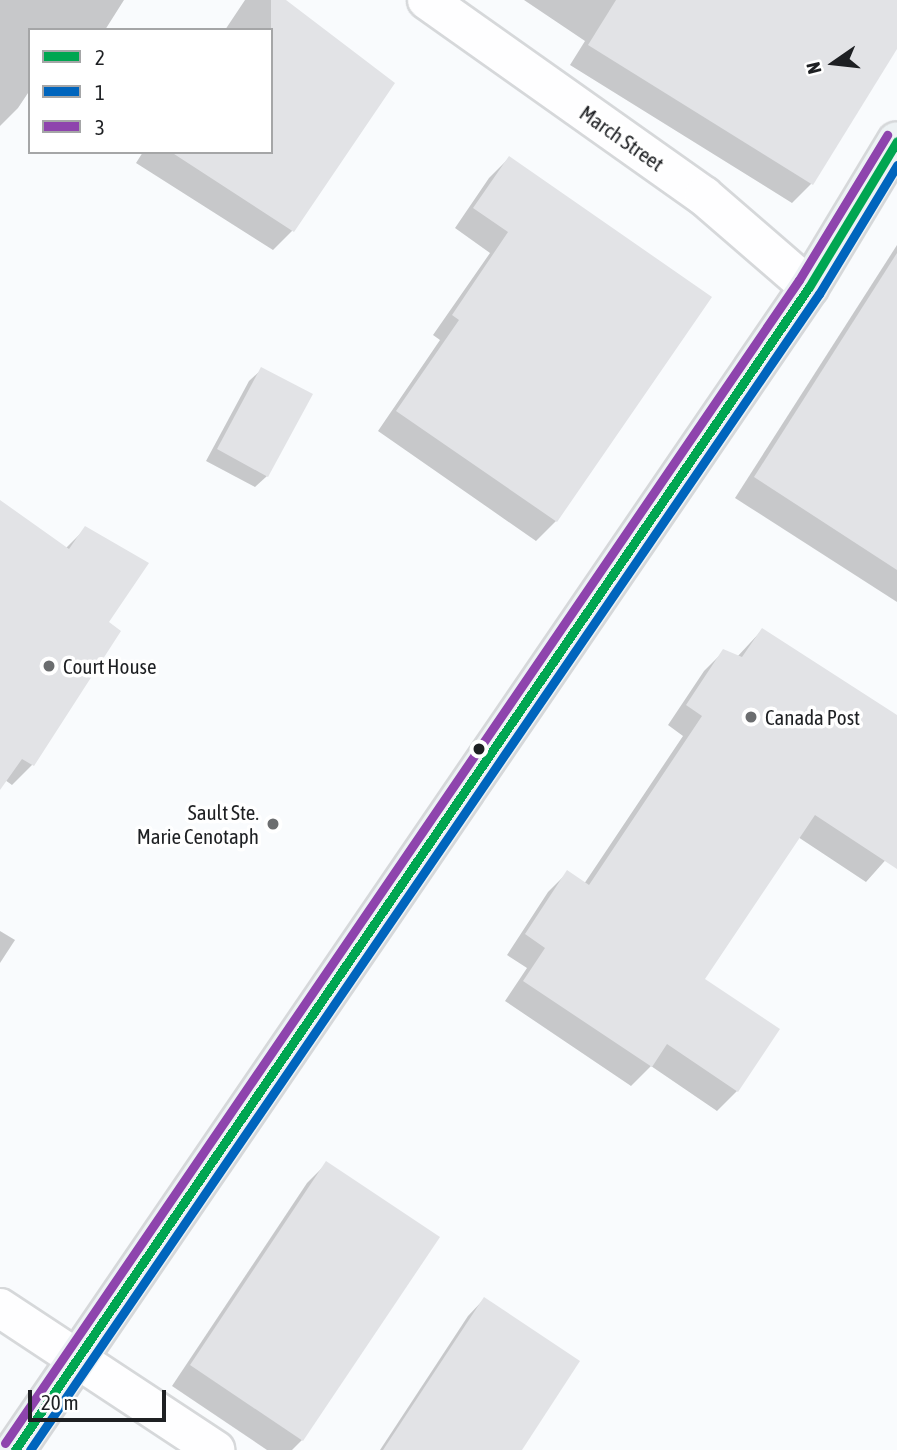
<!DOCTYPE html>
<html>
<head>
<meta charset="utf-8">
<style>
  body { margin:0 }
  #map { position:relative; width:897px; height:1450px; overflow:hidden; background:#f9fbfd; font-family:"Asap Condensed",sans-serif }
  div>[style] { position:absolute }
  .shadow>* { inset:0; background:#0003 }
  .building>* { inset:0; background:#e2e3e6 }
  .roads { filter:drop-shadow(2px 0 #d6d8da) drop-shadow(-2px 0 #d6d8da) drop-shadow(0 2px #d6d8da) drop-shadow(0 -2px #d6d8da) }
  .minor>* { height:38px; margin:-19px; padding:0 19px; transform-origin:19px; border-radius:19px; background:#fefeff }
  .secondary>* { height:38px; margin:-19px; padding:0 19px; transform-origin:19px; border-radius:19px; background:#edf2f4 }
  .bus-1>* { height:9px; margin:-4.5px; padding:0 4.5px; transform-origin:4.5px; border-radius:4.5px; background:#00a651 }
  .bus-2>* { height:9px; margin:-4.5px; padding:0 4.5px; transform-origin:4.5px; border-radius:4.5px; background:#0065bd }
  .bus-3>* { height:9px; margin:-4.5px; padding:0 4.5px; transform-origin:4.5px; border-radius:4.5px; background:#8e44ad }
  .dots>* { width:19px; height:19px; translate:-50% -50%; box-sizing:border-box; border:4px solid #fff; border-radius:50% }
  span { translate:-50% -50%; white-space:nowrap; text-align:center; line-height:1.15; -webkit-text-stroke:7px #fff; paint-order:stroke }
  .street-label { font-size:21px; color:#1e2023 }
  .poi-label { font-size:21px; color:#1e2023 }
  .left { translate:0 -50%; text-align:left }
  .right { translate:-100% -50%; text-align:right }
  .legend { position:absolute; left:28px; top:28px; width:245px; height:126px; box-sizing:border-box; background:#fff; border:2px solid #a5a6a7; margin:0; padding:9px 12px; list-style:none; font-size:21px; color:#1e2023 }
  .legend li { display:flex; align-items:center; gap:14px; height:35px }
  .legend b { width:35px; border:2px solid #a5a6a7 }
  .north { position:absolute; left:799px; top:28px; width:70px; height:70px; -webkit-text-stroke:5px #fff; paint-order:stroke; rotate:256deg; font-size:19px; font-weight:700; line-height:28px; text-align:center; color:#1e2023 }
  .north::after { content:''; display:block; margin:auto; width:24px; height:32px; background:#1e2023; clip-path:polygon(50% 0,100% 100%,50% 72%,0 100%) }
  .scale { position:absolute; left:28px; top:1390px; width:138px; height:32px; box-sizing:border-box; border:4px solid #1e2023; border-top:0; padding-left:9px; font-size:21px; line-height:24px; white-space:nowrap; color:#1e2023; -webkit-text-stroke:5px #fff; paint-order:stroke }
</style>
</head>
<body>
<div id="map">
  <div class="shadow">
    <div style="clip-path:polygon(0 0,124px 0,105px 30px,30px 30px,30px 90px,18px 108px,0 126px)"></div>
    <div style="clip-path:polygon(245px 0,283px 0,293px 230px,273px 250px,136px 163px,143px 152px,271px 152px,271px 30px,225px 30px)"></div>
    <div style="clip-path:polygon(524px 0,897px 0,897px 46px,811px 184px,792px 203px,570px 65px,585px 41px)"></div>
    <div style="clip-path:polygon(509px 158px,556px 521px,536px 541px,378px 431px,440px 340px,433px 335px,490px 253px,455px 228px,489px 178px)"></div>
    <div style="clip-path:polygon(897px 245px,897px 602px,735px 498px)"></div>
    <div style="clip-path:polygon(261px 370px,267px 476px,255px 487px,206px 461px,249px 381px)"></div>
    <div style="clip-path:polygon(0 502px,66px 548px,86px 528px,107px 622px,119px 632px,32px 765px,12px 785px,5px 780px,0 787px)"></div>
    <div style="clip-path:polygon(762px 630px,897px 717px,897px 860px,890px 855px,866px 882px,798px 837px,703px 980px,737px 1091px,717px 1111px,651px 1066px,631px 1086px,505px 1001px,527px 968px,507px 955px,548px 892px,568px 872px,584px 884px,683px 736px,668px 725px,704px 671px,724px 651px,737px 657px)"></div>
    <div style="clip-path:polygon(0 931px,15px 940px,0 963px)"></div>
    <div style="clip-path:polygon(327px 1163px,302px 1440px,292px 1450px,267px 1450px,172px 1386px,307px 1183px)"></div>
    <div style="clip-path:polygon(484px 1299px,520px 1450px,380px 1450px,468px 1316px)"></div>
  </div>
  <div class="building">
    <div style="clip-path:polygon(271px 0,286px 0,395px 83px,294px 232px,171px 152px,271px 152px)"></div>
    <div style="clip-path:polygon(616px 0,897px 0,897px 49px,813px 185px,588px 45px)"></div>
    <div style="clip-path:polygon(509px 156px,712px 297px,557px 522px,396px 411px,459px 320px,452px 315px,508px 232px,473px 208px)"></div>
    <div style="clip-path:polygon(897px 253px,897px 570px,754px 477px)"></div>
    <div style="clip-path:polygon(261px 367px,313px 394px,268px 477px,217px 449px)"></div>
    <div style="clip-path:polygon(0 500px,69px 549px,85px 526px,149px 563px,109px 622px,121px 631px,34px 766px,22px 759px,0 790px)"></div>
    <div style="clip-path:polygon(762px 628px,897px 715px,897px 869px,815px 815px,705px 979px,780px 1029px,738px 1092px,667px 1044px,652px 1067px,523px 981px,545px 948px,525px 934px,567px 870px,589px 885px,702px 716px,686px 705px,723px 649px,742px 657px)"></div>
    <div style="clip-path:polygon(326px 1161px,440px 1237px,303px 1441px,190px 1365px)"></div>
    <div style="clip-path:polygon(484px 1297px,580px 1361px,522px 1450px,383px 1450px)"></div>
  </div>
  <div class="roads">
    <div class="minor">
      <div style="left:427px;top:0;width:339px;rotate:35.3deg"></div>
      <div style="left:704px;top:196px;width:139px;rotate:40.9deg"></div>
      <div style="left:0;top:1308px;width:258px;rotate:33.4deg"></div>
    </div>
    <div class="secondary">
      <div style="left:15px;top:1450px;width:1408px;rotate:-55.68deg"></div>
      <div style="left:809px;top:287px;width:170px;rotate:-58.9deg"></div>
    </div>
  </div>
  <div class="bus-1">
    <div style="left:15px;top:1450px;width:1408px;rotate:-55.68deg"></div>
    <div style="left:809px;top:287px;width:170px;rotate:-58.9deg"></div>
  </div>
  <div class="bus-2">
    <div style="left:30px;top:1450px;width:1400px;rotate:-55.69deg"></div>
    <div style="left:819px;top:294px;width:151px;rotate:-58.8deg"></div>
  </div>
  <div class="bus-3">
    <div style="left:5px;top:1443px;width:1408px;rotate:-55.68deg"></div>
    <div style="left:799px;top:280px;width:170px;rotate:-58.7deg"></div>
  </div>
  <div class="dots">
    <div style="left:49px;top:666px;background:#6b6d6f"></div>
    <div style="left:751px;top:717px;background:#6b6d6f"></div>
    <div style="left:479px;top:749px;background:#1e2023"></div>
    <div style="left:273px;top:824px;background:#6b6d6f"></div>
  </div>
  <div class="street-label">
    <span style="left:622px;top:138px;rotate:35deg">March Street</span>
  </div>
  <div class="poi-label">
    <span class="left" style="left:63px;top:666px">Court House</span>
    <span class="left" style="left:765px;top:717px">Canada Post</span>
    <span class="right" style="left:259px;top:824px">Sault Ste.<br>Marie Cenotaph</span>
  </div>
  <ul class="legend">
  <li><b style="height:9px;background:#00a651"></b>2</li>
  <li><b style="height:9px;background:#0065bd"></b>1</li>
  <li><b style="height:9px;background:#8e44ad"></b>3</li>
  </ul>
  <div class="north">N</div>
  <div class="scale">20 m</div>
</div>
</body>
</html>
